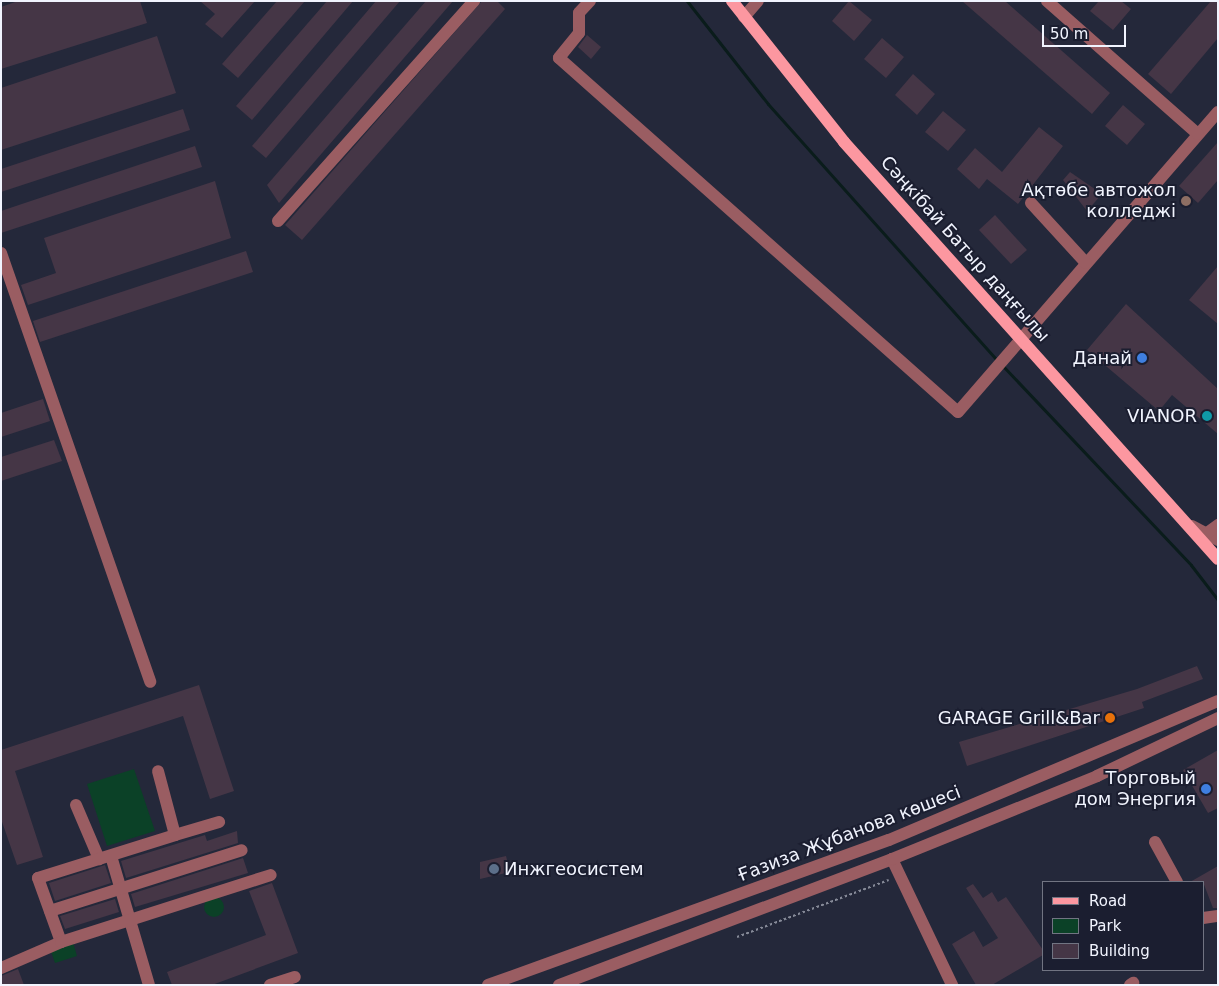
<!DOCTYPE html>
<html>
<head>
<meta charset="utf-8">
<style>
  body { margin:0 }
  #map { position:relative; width:1219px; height:986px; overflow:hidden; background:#24283a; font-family:"DejaVu Sans",sans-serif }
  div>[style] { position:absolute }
  .green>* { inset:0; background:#0b4127 }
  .round { border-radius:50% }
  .stream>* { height:3px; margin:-1.5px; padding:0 1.5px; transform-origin:1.5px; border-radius:1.5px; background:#0a1c1b }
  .building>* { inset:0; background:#453646 }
  .path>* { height:2px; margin-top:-1px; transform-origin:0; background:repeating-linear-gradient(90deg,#868a98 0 2.5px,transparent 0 5px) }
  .minor>* { height:12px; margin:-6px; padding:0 6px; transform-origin:6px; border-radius:6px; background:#9a5d62 }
  .major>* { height:12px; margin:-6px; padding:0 6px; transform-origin:6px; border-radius:6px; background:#fc97a0 }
  .dots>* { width:14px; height:14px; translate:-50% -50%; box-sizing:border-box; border:2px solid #1b1e30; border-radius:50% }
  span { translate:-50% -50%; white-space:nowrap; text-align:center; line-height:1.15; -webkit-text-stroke:4px #1b1e30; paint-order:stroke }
  .poi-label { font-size:18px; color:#f1f4fe }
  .right { translate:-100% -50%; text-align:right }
  .left { translate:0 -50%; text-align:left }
  .street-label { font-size:18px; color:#f1f4fe }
  .frame { position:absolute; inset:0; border:2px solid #f1f4fe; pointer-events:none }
  .legend { position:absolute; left:1042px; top:881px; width:162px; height:90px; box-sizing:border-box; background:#1b1e30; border:1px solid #717482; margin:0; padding:6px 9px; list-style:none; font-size:15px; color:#f1f4fe }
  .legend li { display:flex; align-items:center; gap:10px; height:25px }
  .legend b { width:25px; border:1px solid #717482 }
  .scale { position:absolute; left:1042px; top:25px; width:84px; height:22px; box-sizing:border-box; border:2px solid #f1f4fe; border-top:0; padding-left:6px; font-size:15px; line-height:18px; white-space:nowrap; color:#f1f4fe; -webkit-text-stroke:4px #1b1e30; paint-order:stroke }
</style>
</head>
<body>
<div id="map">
  <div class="green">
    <div style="clip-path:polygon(134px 769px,155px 831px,107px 846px,87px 784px)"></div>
    <div class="round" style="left:204px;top:897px;width:20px;height:20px"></div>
    <div style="clip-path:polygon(73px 942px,77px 956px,55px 963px,50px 949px)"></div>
  </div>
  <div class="stream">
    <div style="left:687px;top:1px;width:131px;rotate:51.8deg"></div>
    <div style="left:768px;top:104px;width:345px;rotate:48.2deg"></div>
    <div style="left:1002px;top:365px;width:275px;rotate:46.6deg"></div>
    <div style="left:1191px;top:565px;width:44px;rotate:52.4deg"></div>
  </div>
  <div class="building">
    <div style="clip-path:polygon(18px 1px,140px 1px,147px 23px,1px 69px,1px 7px)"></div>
    <div style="clip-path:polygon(200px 1px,255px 1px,222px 38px,205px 24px,215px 14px)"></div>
    <div style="clip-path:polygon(277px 1px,305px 1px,238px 78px,222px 64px)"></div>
    <div style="clip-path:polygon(327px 1px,353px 1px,252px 120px,236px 106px)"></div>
    <div style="clip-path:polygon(376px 1px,400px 1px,266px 158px,252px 146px)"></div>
    <div style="clip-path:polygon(426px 1px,453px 1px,279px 203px,267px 185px)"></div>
    <div style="clip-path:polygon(482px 1px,497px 1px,505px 9px,302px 240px,285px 225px)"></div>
    <div style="clip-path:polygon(849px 1px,872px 20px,854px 41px,832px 21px)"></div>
    <div style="clip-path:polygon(962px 1px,1005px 1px,1110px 93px,1092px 114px)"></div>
    <div style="clip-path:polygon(1099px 1px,1121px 1px,1131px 9px,1113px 30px,1090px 11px)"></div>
    <div style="clip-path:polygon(1211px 1px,1218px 1px,1218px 38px,1171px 94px,1148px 74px)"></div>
    <div style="clip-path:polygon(587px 35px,601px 47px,591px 59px,578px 47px)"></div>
    <div style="clip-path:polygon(157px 36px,176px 93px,1px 150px,1px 88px)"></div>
    <div style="clip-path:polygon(882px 38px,904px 57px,886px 78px,864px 59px)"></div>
    <div style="clip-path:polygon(913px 74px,935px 94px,917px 115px,895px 95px)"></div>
    <div style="clip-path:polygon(1123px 105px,1145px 124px,1127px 145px,1105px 126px)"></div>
    <div style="clip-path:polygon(183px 109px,190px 130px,1px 192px,1px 169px)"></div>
    <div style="clip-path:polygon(943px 111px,966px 130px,948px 151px,925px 132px)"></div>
    <div style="clip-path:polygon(1039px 127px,1063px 146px,1018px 204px,987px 179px,979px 189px,957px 169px,975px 148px,1002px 172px)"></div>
    <div style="clip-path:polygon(1218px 142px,1218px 180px,1198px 203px,1179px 186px)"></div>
    <div style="clip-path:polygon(195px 146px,202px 167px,1px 233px,1px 211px)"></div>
    <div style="clip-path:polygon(1070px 172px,1102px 194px,1087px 211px,1063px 180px)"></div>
    <div style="clip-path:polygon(215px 181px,231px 238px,28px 305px,21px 285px,56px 273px,44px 238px)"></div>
    <div style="clip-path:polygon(995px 215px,1027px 250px,1011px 264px,979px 230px)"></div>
    <div style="clip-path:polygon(246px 251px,253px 272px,40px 342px,33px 321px)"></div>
    <div style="clip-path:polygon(1218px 266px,1218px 324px,1189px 300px)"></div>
    <div style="clip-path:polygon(1126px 304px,1218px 389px,1218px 434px,1172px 395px,1159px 411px,1087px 350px)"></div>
    <div style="clip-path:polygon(43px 399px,50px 421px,1px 437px,1px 413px)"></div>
    <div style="clip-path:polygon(54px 440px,62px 461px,1px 481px,1px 457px)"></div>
    <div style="clip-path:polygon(1197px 666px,1203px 679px,1142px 702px,1144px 708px,967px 766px,959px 742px,1137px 689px)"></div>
    <div style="clip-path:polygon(199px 685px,234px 791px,210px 799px,183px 716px,15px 771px,43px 857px,17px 865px,1px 819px,1px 750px)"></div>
    <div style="clip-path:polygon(1218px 750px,1218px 808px,1208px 813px,1183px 770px)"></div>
    <div style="clip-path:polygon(237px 831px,238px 843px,126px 878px,121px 861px,205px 835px,207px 841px)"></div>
    <div style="clip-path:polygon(506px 856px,510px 872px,480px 879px,480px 862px)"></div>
    <div style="clip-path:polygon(243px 858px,248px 873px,135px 907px,131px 894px)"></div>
    <div style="clip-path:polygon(105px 865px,111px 883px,55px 901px,49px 883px)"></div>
    <div style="clip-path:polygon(1218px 866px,1218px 908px,1213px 908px,1203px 882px,1190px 882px)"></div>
    <div style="clip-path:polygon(272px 883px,298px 953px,212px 985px,172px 985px,167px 972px,266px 935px,249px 891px)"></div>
    <div style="clip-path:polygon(973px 884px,983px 898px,992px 892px,998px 902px,1006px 897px,1043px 950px,1043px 955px,992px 985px,976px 985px,952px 944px,974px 931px,983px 947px,998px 938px,966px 888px)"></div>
    <div style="clip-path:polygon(115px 899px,119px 912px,65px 929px,60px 916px)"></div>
    <div style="clip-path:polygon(18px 969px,24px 985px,1px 985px,1px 976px)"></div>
  </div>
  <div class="path">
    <div style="left:737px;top:937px;width:162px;rotate:-20.6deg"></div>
  </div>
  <div class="minor">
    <div style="left:590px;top:1px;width:16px;rotate:133deg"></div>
    <div style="left:579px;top:13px;width:20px;rotate:90deg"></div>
    <div style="left:579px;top:33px;width:32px;rotate:129deg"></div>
    <div style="left:559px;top:58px;width:533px;rotate:41.58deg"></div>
    <div style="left:958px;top:412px;width:397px;rotate:-49.1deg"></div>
    <div style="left:1047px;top:1px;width:201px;rotate:41.4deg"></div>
    <div style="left:744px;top:17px;width:21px;rotate:-49deg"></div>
    <div style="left:1031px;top:203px;width:81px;rotate:47.5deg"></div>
    <div style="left:278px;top:221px;width:295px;rotate:-48.3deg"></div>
    <div style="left:1px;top:253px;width:454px;rotate:70.8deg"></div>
    <div style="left:1192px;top:526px;width:30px;rotate:28deg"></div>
    <div style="left:1207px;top:533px;width:14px;rotate:-36deg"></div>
    <div style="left:76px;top:805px;width:59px;rotate:66.9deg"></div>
    <div style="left:175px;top:835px;width:46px;rotate:-16.5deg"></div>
    <div style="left:1155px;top:842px;width:46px;rotate:61.2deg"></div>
    <div style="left:111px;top:856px;width:134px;rotate:73.6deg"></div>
    <div style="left:892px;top:859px;width:140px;rotate:64.5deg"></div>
    <div style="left:50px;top:911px;width:201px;rotate:-17.6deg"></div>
    <div style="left:1203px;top:918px;width:15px;rotate:-8deg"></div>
    <div style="left:61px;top:942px;width:68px;rotate:-109.8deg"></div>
    <div style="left:38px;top:878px;width:144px;rotate:-17.4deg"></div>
    <div style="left:175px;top:835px;width:66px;rotate:-104.9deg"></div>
    <div style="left:1px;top:968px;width:65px;rotate:-23.4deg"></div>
    <div style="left:61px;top:942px;width:220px;rotate:-17.7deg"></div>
    <div style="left:270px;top:985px;width:26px;rotate:-18deg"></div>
    <div style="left:488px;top:985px;width:426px;rotate:-19.9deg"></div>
    <div style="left:889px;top:840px;width:357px;rotate:-22.9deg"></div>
    <div style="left:559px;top:985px;width:356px;rotate:-20.7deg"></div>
    <div style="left:892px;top:859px;width:221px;rotate:-22deg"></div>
    <div style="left:1097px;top:776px;width:134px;rotate:-25.6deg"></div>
    <div style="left:1130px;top:985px;width:4px;rotate:-34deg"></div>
  </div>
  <div class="major">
    <div style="left:732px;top:1px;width:180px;rotate:51.5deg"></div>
    <div style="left:844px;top:142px;width:560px;rotate:48.11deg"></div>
  </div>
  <div class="dots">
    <div style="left:1186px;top:201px;background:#8d6e63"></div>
    <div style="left:1142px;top:358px;background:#3f7fe0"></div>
    <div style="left:1207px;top:416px;background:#0f9aa8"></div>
    <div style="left:1110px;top:718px;background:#e8710a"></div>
    <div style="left:1206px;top:789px;background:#3f7fe0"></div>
    <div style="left:494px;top:869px;background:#5c6f8a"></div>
  </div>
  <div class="poi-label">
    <span class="right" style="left:1176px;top:201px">Ақтөбе автожол<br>колледжі</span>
    <span class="right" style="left:1132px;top:358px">Данай</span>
    <span class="right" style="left:1197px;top:416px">VIANOR</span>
    <span class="right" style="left:1100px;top:718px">GARAGE Grill&amp;Bar</span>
    <span class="right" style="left:1196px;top:789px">Торговый<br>дом Энергия</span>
    <span class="left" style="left:504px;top:869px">Инжгеосистем</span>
  </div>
  <div class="street-label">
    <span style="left:965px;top:249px;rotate:48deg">Сәңкібай Батыр даңғылы</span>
    <span style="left:849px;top:834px;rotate:-21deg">Ғазиза Жұбанова көшесі</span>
  </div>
  <div class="frame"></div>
  <ul class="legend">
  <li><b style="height:6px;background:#fc97a0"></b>Road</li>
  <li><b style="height:14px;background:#0b4127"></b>Park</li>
  <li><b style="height:14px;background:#453646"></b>Building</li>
  </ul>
  <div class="scale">50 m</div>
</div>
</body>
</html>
